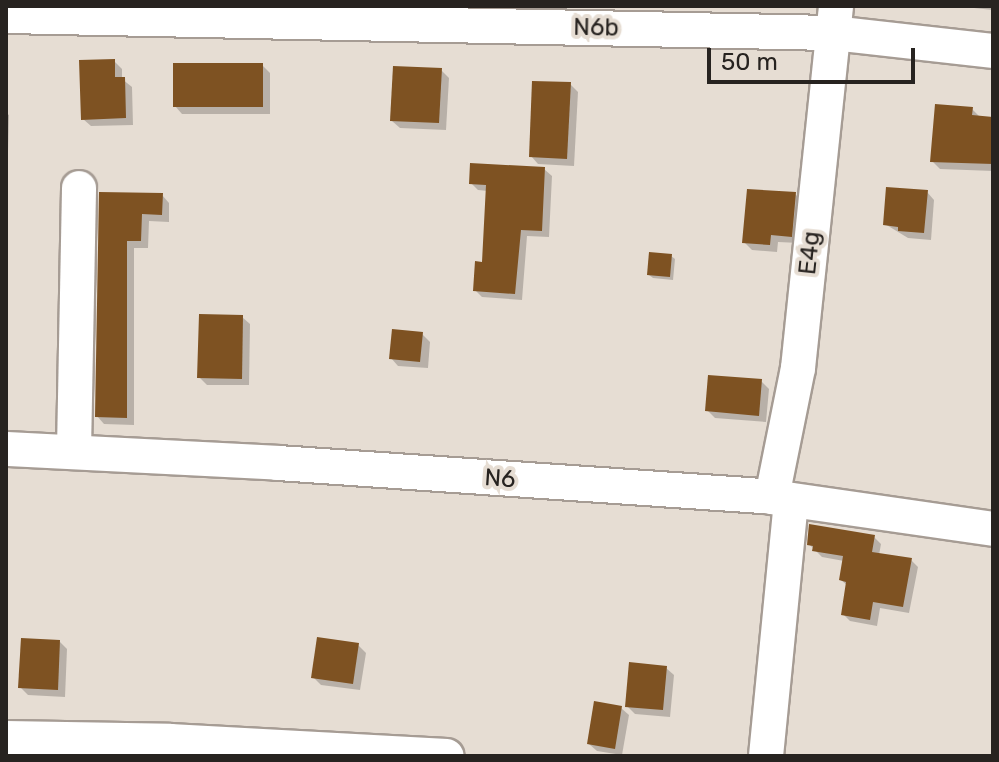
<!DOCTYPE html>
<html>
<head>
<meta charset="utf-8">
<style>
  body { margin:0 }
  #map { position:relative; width:999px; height:762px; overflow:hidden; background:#e6ddd3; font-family:Rubik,sans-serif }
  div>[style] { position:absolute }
  .shadow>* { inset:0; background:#0003 }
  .building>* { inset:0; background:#7e5222 }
  .roads { filter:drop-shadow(2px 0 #a69c94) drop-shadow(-2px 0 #a69c94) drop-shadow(0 2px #a69c94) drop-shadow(0 -2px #a69c94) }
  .street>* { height:34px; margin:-17px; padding:0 17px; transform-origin:17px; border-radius:17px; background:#fff }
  span { translate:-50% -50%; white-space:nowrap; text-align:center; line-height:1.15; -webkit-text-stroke:8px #e6ddd3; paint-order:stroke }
  .street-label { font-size:24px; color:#272320 }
  .frame { position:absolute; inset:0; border:8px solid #272320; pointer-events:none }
  .scale { position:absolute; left:707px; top:48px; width:208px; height:36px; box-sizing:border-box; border:4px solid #272320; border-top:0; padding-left:10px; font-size:24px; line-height:28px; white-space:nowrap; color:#272320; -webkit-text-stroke:6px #e6ddd3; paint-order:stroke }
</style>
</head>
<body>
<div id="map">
  <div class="shadow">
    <div style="clip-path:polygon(955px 6px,993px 6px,993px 10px)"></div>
    <div style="clip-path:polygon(114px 61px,122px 69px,122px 79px,132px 87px,133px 125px,91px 126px,83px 119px)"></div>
    <div style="clip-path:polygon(262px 65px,270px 73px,270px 114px,182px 114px,175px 106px)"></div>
    <div style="clip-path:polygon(441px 70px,449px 78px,446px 130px,400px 128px,392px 121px)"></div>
    <div style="clip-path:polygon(570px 84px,578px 92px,574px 166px,538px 164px,531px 156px)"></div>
    <div style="clip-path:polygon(972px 109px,981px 118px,993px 119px,993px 171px,940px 169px,932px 161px)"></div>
    <div style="clip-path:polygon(6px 113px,9px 115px,7px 189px,6px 189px)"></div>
    <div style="clip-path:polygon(544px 169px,552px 176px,549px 237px,527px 236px,522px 300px,482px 297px,475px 290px,484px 264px,488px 191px,478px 190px,471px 183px)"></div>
    <div style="clip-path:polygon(927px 192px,934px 200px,931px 240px,908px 238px,885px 224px)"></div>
    <div style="clip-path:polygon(795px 194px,803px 202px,799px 243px,778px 242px,777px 252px,752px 250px,744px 242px)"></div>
    <div style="clip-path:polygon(101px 195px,162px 195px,169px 203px,169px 222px,149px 221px,148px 248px,134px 248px,134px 425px,104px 424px,97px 416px)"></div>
    <div style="clip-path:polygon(671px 256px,675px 259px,673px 280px,653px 278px,649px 275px)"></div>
    <div style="clip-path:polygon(242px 317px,250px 324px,249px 385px,207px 385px,199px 377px)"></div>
    <div style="clip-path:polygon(422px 334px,430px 342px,428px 368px,398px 366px,391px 358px)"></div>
    <div style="clip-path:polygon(761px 381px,769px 389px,766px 422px,715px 418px,707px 410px)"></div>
    <div style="clip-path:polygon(874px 537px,881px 544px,879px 555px,911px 560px,918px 567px,909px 613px,880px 608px,877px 626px,850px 621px,843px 614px,848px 586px,841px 580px,844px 561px,822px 557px,809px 544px)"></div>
    <div style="clip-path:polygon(60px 642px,67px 649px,65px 697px,28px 695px,20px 687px)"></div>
    <div style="clip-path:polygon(358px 645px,366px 653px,360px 690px,321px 685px,313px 677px)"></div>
    <div style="clip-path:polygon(666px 668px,674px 675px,670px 717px,635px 714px,627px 706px)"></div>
    <div style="clip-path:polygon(621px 708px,629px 715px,622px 755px,597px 751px,589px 744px)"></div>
  </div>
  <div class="building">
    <div style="clip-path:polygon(115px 59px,115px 77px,125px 77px,126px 118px,81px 120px,79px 60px)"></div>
    <div style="clip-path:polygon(173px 63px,263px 63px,263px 107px,173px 107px)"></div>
    <div style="clip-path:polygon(393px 66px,442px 68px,439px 123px,390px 121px)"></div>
    <div style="clip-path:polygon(532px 81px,571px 82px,567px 159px,529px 157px)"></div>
    <div style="clip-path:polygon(935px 104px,973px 107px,972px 115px,993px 117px,993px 164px,930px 162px)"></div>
    <div style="clip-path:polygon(470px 163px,545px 167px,542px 231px,521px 230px,515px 294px,473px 291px,475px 261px,482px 262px,486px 185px,469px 184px)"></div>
    <div style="clip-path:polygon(886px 187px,928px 190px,924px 233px,898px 231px,898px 227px,883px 225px)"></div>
    <div style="clip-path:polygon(747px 189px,796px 192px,792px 237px,771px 235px,770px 245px,742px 243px)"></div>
    <div style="clip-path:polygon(99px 192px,163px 193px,162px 215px,142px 214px,141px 241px,127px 241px,127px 418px,95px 417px)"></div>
    <div style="clip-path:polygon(649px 252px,672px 254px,670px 277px,647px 275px)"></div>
    <div style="clip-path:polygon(199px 314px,243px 315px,242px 379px,197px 378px)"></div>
    <div style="clip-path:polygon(392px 329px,423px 332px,420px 362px,389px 359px)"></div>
    <div style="clip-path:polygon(708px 375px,762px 379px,759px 416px,705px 411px)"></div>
    <div style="clip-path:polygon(809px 524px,875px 535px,872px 552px,912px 558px,903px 607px,873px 602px,870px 620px,841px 615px,846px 582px,839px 580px,843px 556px,812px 551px,813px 546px,807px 545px)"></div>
    <div style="clip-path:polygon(317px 637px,359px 643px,353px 684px,311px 678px)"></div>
    <div style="clip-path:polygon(21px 638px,60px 640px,58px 690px,18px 688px)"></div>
    <div style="clip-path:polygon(629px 662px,667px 666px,663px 710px,625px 707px)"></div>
    <div style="clip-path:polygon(594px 701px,622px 706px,615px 749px,587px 744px)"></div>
  </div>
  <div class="roads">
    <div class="street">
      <div style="left:6px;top:16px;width:827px;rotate:1.18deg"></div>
      <div style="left:833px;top:33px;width:161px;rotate:6.4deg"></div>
      <div style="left:6px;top:449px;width:272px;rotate:2.9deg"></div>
      <div style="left:278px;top:463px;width:495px;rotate:3.9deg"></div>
      <div style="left:772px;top:497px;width:223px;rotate:8.2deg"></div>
      <div style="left:74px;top:450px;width:262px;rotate:-88.9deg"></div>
      <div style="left:772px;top:497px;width:132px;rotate:-78.6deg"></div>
      <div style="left:798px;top:368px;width:364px;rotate:-84deg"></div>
      <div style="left:6px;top:738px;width:164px;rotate:1deg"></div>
      <div style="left:170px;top:741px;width:277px;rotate:3.1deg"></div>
      <div style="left:766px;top:756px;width:257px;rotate:-84.4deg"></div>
    </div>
  </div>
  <div class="street-label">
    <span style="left:596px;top:28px;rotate:1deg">N6b</span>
    <span style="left:810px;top:253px;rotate:-84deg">E4g</span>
    <span style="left:500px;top:479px;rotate:4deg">N6</span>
  </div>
  <div class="frame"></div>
  <div class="scale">50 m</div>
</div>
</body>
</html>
